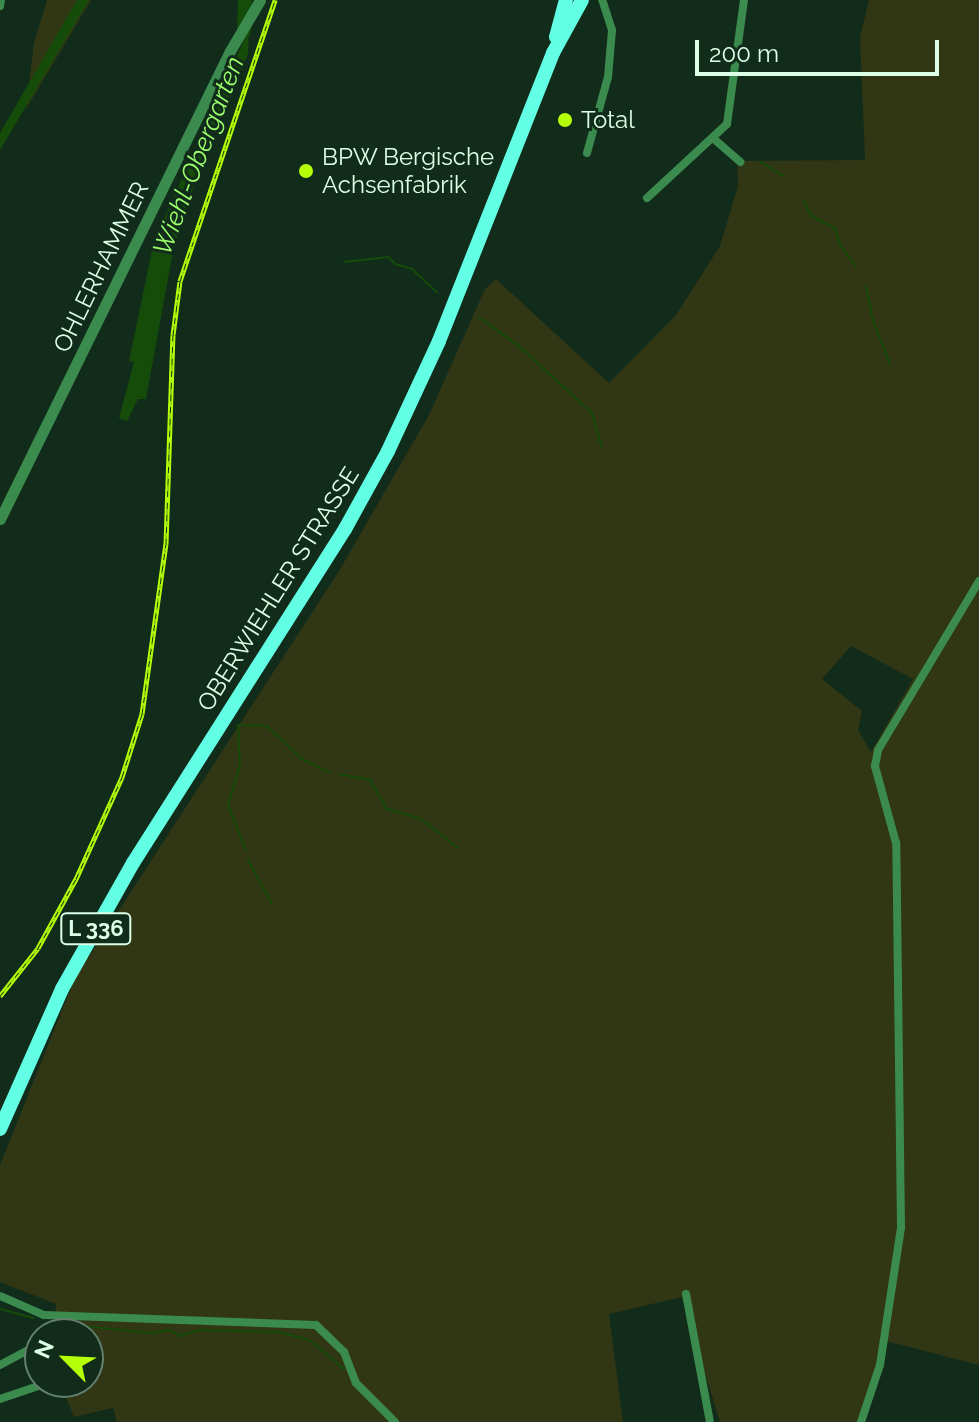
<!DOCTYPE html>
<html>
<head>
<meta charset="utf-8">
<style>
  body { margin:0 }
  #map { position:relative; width:979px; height:1422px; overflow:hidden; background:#112c1b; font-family:Raleway,sans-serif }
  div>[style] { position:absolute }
  .green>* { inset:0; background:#313614 }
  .water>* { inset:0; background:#154c0a }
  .stream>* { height:2px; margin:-1px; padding:0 1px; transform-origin:1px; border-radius:1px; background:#154c0a }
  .river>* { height:14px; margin:-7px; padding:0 7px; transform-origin:7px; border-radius:7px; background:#154c0a }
  .minor>* { height:8px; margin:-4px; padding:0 4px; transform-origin:4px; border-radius:4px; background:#3c8b4e }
  .tertiary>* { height:11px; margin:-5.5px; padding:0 5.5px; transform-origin:5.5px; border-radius:5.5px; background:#3c8b4e }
  .primary>* { height:14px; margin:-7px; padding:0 7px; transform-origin:7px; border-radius:7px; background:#63ffe4 }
  .rail>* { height:5px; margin-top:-2.5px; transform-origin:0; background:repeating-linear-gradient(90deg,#112c1b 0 6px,#b5ff08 0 12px); box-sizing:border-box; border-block:2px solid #b5ff08 }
  .dots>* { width:22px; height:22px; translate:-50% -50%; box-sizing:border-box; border:4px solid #112c1b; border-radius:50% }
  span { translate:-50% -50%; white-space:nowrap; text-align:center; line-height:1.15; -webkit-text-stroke:6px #112c1b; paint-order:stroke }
  .shield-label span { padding:2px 6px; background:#112c1b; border:2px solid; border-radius:6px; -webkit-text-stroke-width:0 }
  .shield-label { font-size:22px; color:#dcffe7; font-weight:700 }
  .poi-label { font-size:24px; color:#dcffe7 }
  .left { translate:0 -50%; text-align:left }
  .street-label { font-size:24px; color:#dcffe7 }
  .water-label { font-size:26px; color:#9cff6a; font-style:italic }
  .north { position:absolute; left:24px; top:1318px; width:80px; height:80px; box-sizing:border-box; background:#112c1b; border:2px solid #62806d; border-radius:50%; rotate:294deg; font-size:22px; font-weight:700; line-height:32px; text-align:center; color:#dcffe7 }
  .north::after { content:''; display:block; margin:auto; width:28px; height:36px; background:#b5ff08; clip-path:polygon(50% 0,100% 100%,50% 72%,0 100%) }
  .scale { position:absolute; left:695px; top:40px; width:244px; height:36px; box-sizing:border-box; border:4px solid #dcffe7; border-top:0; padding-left:10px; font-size:24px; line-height:28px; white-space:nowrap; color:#dcffe7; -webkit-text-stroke:6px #112c1b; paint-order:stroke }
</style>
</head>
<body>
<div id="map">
  <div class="green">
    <div style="clip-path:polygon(47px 0,91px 0,26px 109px,34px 43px)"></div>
    <div style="clip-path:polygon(evenodd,869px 0,979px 0,979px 1365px,886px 1341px,862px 1422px,720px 1422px,682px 1297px,609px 1314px,623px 1422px,117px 1422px,113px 1408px,74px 1417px,60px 1382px,88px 1382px,88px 1334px,55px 1334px,56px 1304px,0 1282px,0 1165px,75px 978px,339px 571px,429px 415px,485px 289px,496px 279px,609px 383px,676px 315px,720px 246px,738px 186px,737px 161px,865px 160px,860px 37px,869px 0,851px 646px,913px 679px,871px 752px,858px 730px,862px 711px,822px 679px,851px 646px)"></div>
  </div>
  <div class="water">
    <div style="clip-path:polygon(77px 0,89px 0,0 150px,0 133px)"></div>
    <div style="clip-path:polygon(249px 29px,248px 54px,206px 148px,174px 246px,146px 399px,138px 399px,127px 421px,119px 418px,134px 362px,129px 361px,154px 241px)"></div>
  </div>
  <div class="stream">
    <div style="left:761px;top:162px;width:26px;rotate:32deg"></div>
    <div style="left:803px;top:200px;width:18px;rotate:63deg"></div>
    <div style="left:811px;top:216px;width:27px;rotate:27deg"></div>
    <div style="left:835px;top:228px;width:16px;rotate:75deg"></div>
    <div style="left:839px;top:243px;width:29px;rotate:55deg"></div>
    <div style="left:344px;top:262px;width:45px;rotate:-6.3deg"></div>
    <div style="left:389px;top:257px;width:9px;rotate:49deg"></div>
    <div style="left:395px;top:264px;width:18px;rotate:16deg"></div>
    <div style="left:412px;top:269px;width:34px;rotate:43deg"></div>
    <div style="left:866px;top:285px;width:37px;rotate:79deg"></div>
    <div style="left:873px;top:321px;width:46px;rotate:68.4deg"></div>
    <div style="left:479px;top:317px;width:51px;rotate:36.2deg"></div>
    <div style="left:520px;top:347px;width:98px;rotate:42.5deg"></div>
    <div style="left:592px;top:413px;width:35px;rotate:74deg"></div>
    <div style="left:339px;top:774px;width:32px;rotate:11deg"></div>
    <div style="left:370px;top:780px;width:34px;rotate:60deg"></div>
    <div style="left:387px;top:809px;width:35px;rotate:16deg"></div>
    <div style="left:421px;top:819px;width:47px;rotate:38.1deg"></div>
    <div style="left:246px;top:851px;width:49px;rotate:-111.4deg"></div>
    <div style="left:228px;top:805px;width:42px;rotate:-73.3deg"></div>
    <div style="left:240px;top:765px;width:40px;rotate:-92.9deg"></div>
    <div style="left:238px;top:725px;width:29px;rotate:2deg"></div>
    <div style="left:267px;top:726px;width:48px;rotate:43.3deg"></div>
    <div style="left:302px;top:759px;width:30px;rotate:26deg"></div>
    <div style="left:248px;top:860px;width:50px;rotate:61.4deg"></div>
    <div style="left:0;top:1309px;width:35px;rotate:15deg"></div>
    <div style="left:51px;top:1323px;width:102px;rotate:5.6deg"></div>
    <div style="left:153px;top:1333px;width:16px;rotate:-11deg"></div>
    <div style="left:169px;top:1330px;width:13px;rotate:27deg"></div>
    <div style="left:181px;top:1336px;width:20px;rotate:-18deg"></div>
    <div style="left:200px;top:1330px;width:78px;rotate:1.5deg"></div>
    <div style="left:278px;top:1332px;width:33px;rotate:14deg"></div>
    <div style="left:310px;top:1340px;width:45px;rotate:40.5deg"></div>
  </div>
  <div class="river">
    <div style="left:244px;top:31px;width:31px;rotate:-88deg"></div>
  </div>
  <div class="minor">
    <div style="left:0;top:6px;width:6px;rotate:-81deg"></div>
    <div style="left:714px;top:139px;width:35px;rotate:41deg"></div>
    <div style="left:587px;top:153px;width:79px;rotate:-74.6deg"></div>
    <div style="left:608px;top:77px;width:47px;rotate:-85.1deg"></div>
    <div style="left:612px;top:30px;width:32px;rotate:-108deg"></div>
    <div style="left:647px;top:198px;width:109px;rotate:-42.8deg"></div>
    <div style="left:727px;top:124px;width:125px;rotate:-82.2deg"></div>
    <div style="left:686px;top:1294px;width:130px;rotate:79.4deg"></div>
    <div style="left:0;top:1296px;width:48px;rotate:23.4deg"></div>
    <div style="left:44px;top:1315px;width:272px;rotate:2.1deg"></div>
    <div style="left:316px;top:1325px;width:39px;rotate:44deg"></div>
    <div style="left:344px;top:1352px;width:33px;rotate:69deg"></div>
    <div style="left:356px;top:1383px;width:55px;rotate:45deg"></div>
    <div style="left:0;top:1365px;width:34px;rotate:-28deg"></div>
    <div style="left:30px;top:1349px;width:18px;rotate:-56deg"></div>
    <div style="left:0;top:1399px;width:53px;rotate:-18.8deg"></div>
    <div style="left:861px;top:1422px;width:60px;rotate:-71.6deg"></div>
    <div style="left:880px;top:1365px;width:139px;rotate:-81.3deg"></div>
    <div style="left:901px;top:1228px;width:385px;rotate:-90.7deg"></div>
    <div style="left:896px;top:843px;width:80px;rotate:-105.3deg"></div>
    <div style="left:875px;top:766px;width:16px;rotate:-79deg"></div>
    <div style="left:878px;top:750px;width:197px;rotate:-59.1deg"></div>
  </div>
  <div class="tertiary">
    <div style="left:0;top:519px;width:521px;rotate:-63.83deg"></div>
    <div style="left:230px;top:51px;width:59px;rotate:-59.5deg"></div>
  </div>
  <div class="primary">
    <div style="left:556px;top:37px;width:38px;rotate:-75deg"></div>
    <div style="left:0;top:1129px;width:153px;rotate:-66.1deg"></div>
    <div style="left:62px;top:989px;width:145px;rotate:-60.6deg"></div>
    <div style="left:133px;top:863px;width:396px;rotate:-57.6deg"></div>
    <div style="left:345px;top:529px;width:89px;rotate:-61.1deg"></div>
    <div style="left:388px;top:451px;width:121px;rotate:-65.1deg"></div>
    <div style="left:439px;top:341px;width:310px;rotate:-68.4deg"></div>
    <div style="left:553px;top:53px;width:60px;rotate:-61.3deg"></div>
  </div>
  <div class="rail">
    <div style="left:0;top:996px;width:61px;rotate:-51.6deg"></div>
    <div style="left:38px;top:948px;width:79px;rotate:-61.2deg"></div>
    <div style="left:76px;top:879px;width:112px;rotate:-65.7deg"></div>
    <div style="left:122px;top:777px;width:66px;rotate:-72.4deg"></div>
    <div style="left:142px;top:714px;width:172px;rotate:-82deg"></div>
    <div style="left:166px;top:544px;width:209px;rotate:-88.1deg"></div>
    <div style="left:173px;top:335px;width:54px;rotate:-82.6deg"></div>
    <div style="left:180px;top:281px;width:297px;rotate:-71.3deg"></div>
  </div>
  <div class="dots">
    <div style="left:565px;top:120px;background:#b5ff08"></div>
    <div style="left:306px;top:171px;background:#b5ff08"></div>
  </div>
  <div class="shield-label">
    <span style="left:96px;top:929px">L 336</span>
  </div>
  <div class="poi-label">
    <span class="left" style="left:581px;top:120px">Total</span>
    <span class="left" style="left:322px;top:171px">BPW Bergische<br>Achsenfabrik</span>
  </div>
  <div class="street-label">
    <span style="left:101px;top:267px;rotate:-64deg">OHLERHAMMER</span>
    <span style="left:278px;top:589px;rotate:-58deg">OBERWIEHLER STRASSE</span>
  </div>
  <div class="water-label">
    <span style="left:199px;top:156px;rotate:-69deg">Wiehl-Obergarten</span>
  </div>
  <div class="north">N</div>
  <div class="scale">200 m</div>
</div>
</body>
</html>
